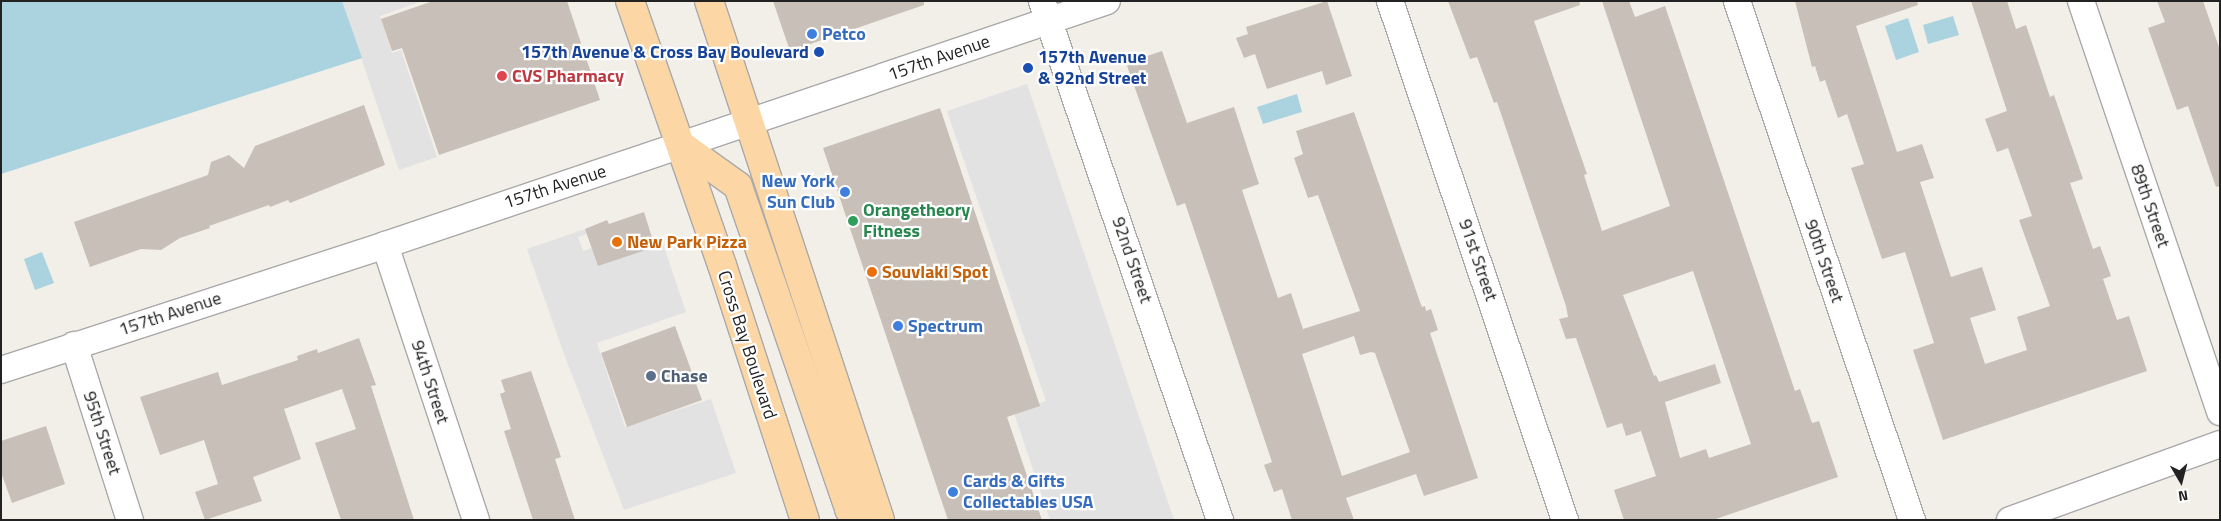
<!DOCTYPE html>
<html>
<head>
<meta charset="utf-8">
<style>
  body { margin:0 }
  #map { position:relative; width:2221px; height:521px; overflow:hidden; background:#f2efe9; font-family:"Titillium Web",sans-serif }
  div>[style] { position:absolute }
  .parking>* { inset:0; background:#e2e2e2 }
  .water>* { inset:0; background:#aad3df }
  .building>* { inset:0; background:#c7bfb8 }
  .roads { filter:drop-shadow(1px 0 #a9a9a9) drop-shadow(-1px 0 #a9a9a9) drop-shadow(0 1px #a9a9a9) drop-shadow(0 -1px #a9a9a9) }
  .minor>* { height:26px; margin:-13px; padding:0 13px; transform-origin:13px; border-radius:13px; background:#fff }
  .primary>* { height:28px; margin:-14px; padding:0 14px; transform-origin:14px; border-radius:14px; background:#fcd6a4 }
  .dots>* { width:14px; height:14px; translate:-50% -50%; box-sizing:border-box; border:2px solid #fff; border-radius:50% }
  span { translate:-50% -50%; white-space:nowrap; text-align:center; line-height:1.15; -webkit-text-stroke:4.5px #fff; paint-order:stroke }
  .shop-label { font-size:18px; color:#366cbe; font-weight:700 }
  .left { translate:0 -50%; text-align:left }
  .right { translate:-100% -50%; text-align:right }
  .transit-label { font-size:18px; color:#164399; font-weight:700 }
  .street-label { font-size:18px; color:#222 }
  .health-label { font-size:18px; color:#be3a42; font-weight:700 }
  .leisure-label { font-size:18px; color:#27864d; font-weight:700 }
  .food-label { font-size:18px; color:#c56008; font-weight:700 }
  .service-label { font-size:18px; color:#4e5e75; font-weight:700 }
  .frame { position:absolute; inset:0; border:2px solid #222; pointer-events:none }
  .north { position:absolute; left:2156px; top:456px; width:50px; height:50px; -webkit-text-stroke:4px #fff; paint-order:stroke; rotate:172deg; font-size:14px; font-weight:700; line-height:20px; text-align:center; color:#222 }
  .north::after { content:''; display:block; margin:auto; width:18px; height:22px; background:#222; clip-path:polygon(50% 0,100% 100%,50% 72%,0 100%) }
</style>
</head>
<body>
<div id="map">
  <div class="parking">
    <div style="clip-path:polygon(342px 1px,423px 1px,380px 16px,392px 53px,401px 50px,437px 157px,399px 170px)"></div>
    <div style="clip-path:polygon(1027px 84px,1174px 520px,1050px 520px,1014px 413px,1046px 401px,947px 111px)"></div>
    <div style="clip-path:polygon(585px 229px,587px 234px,578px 237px,583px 251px,592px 248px,598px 266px,663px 244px,686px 312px,597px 343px,625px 427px,711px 399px,736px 473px,624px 510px,564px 354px,527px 249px)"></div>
  </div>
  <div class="water">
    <div style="clip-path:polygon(1px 1px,342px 1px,362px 58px,1px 174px)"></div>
    <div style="clip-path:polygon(1953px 16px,1959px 35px,1928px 44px,1923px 25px)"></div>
    <div style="clip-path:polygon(1908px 18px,1919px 52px,1896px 60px,1885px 26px)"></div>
    <div style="clip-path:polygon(1297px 94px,1302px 112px,1263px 124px,1257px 107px)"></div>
    <div style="clip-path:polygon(42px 252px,54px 283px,35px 290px,24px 259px)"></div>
  </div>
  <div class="building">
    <div style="clip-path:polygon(433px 1px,567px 1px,600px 100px,439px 155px,402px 48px,392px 51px,381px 19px)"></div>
    <div style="clip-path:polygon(773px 1px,924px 1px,924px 5px,790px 51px)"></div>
    <div style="clip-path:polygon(1327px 1px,1352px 76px,1326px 85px,1322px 71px,1267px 89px,1255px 54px,1244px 58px,1236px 38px,1248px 34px,1246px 27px)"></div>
    <div style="clip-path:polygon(evenodd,1448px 1px,1579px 1px,1580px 5px,1534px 21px,1587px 174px,1584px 175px,1602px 231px,1670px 206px,1602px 1px,1629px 1px,1635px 17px,1665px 6px,1795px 391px,1800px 389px,1812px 423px,1819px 421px,1838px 477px,1713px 520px,1624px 520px,1614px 490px,1656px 476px,1641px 431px,1626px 436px,1622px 423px,1607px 428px,1576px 338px,1566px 339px,1559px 319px,1568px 317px,1566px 306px,1497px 102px,1494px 103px,1477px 57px,1470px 59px,1448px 1px,1693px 271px,1751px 444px,1709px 458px,1706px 449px,1680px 458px,1665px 402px,1721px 383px,1715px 364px,1659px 382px,1656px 375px,1654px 376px,1623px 295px,1693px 271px)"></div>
    <div style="clip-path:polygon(1795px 1px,1917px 1px,1918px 5px,1856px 26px,1897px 152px,1922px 144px,1934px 178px,1920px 182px,1951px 277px,1982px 267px,1996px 310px,1970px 318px,1985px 364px,2027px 350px,2017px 317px,2050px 306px,2019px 220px,2032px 216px,2008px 148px,1997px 152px,1985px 119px,2007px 111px,1971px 1px,2007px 1px,2016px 29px,2026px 25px,2050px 97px,2054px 95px,2083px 179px,2070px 183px,2093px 249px,2100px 246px,2111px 276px,2103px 279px,2117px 320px,2129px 316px,2147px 371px,1943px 440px,1913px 350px,1934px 343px,1905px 252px,1882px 259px,1851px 168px,1864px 164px,1847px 114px,1838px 118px,1825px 80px,1820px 82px,1815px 66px,1812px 67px)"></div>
    <div style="clip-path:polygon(2157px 1px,2203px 1px,2220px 50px,2220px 186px,2216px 187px,2188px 106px,2177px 110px,2148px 28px,2165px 22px)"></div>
    <div style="clip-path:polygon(evenodd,1162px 51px,1187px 123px,1234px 107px,1259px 184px,1242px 190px,1278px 298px,1291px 293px,1303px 329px,1360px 311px,1318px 195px,1308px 198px,1294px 158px,1303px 154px,1296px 131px,1354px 112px,1420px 302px,1422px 307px,1425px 306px,1426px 311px,1431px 309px,1438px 330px,1430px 333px,1478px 478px,1424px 496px,1416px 474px,1346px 498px,1354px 520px,1292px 520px,1282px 489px,1274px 492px,1264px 465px,1272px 462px,1185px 203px,1177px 206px,1126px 63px,1162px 51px,1354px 336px,1360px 355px,1371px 352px,1375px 353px,1410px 452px,1342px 476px,1302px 354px,1354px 336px)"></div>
    <div style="clip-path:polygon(364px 105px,385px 165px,290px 203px,288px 200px,270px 207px,269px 205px,209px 226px,210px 228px,180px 238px,161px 250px,141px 249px,90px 267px,74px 222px,208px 175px,211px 162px,229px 155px,244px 168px,255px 146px)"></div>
    <div style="clip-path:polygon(940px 108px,1040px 406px,1007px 417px,1042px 520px,948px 520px,823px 148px)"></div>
    <div style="clip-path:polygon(644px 212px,655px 247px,598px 266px,585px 229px,607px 220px,609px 224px)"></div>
    <div style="clip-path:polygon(675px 326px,702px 400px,627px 427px,601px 353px)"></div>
    <div style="clip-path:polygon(359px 338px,376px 385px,371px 386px,414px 520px,341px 520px,315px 443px,356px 429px,342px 389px,284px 409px,301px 459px,253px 477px,262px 501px,205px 520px,195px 492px,218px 484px,204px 440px,160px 455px,140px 397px,218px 372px,222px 385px,298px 360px,297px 356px,317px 349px,318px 353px)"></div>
    <div style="clip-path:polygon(531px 371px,561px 457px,555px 459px,575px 520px,533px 520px,504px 431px,511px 429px,500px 394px,505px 392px,501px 380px)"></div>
    <div style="clip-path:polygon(46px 426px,65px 484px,12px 503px,1px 472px,1px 441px)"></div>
  </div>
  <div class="roads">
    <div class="minor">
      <div style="left:1042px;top:1px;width:549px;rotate:71.07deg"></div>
      <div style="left:1390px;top:1px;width:548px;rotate:71.37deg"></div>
      <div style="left:1737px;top:1px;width:548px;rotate:71.37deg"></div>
      <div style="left:2081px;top:1px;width:434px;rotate:71.3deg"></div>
      <div style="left:385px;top:245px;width:290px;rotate:71.7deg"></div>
      <div style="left:74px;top:345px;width:184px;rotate:72.3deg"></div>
      <div style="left:1px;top:370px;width:404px;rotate:-18deg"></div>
      <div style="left:385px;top:245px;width:762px;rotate:-18.67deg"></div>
      <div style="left:2010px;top:520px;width:223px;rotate:-19.9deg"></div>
    </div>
    <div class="primary">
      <div style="left:630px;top:1px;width:280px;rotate:70.8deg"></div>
      <div style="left:722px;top:265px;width:268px;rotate:72deg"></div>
      <div style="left:709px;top:1px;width:546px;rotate:71.76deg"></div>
      <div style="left:681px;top:145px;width:70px;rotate:35.7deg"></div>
      <div style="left:738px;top:186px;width:342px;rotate:71deg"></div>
      <div style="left:849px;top:509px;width:19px;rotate:35deg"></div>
    </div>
  </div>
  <div class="dots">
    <div style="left:812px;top:34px;background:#3f7fe0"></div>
    <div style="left:819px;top:52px;background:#1a4fb4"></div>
    <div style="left:1028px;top:68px;background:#1a4fb4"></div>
    <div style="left:502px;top:76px;background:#e0444e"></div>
    <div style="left:845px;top:192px;background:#3f7fe0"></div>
    <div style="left:853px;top:221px;background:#2e9e5b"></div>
    <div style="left:617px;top:242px;background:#e8710a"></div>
    <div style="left:872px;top:272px;background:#e8710a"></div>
    <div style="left:898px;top:326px;background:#3f7fe0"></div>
    <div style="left:651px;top:376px;background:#5c6f8a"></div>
    <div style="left:953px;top:492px;background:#3f7fe0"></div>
  </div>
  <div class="shop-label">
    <span class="left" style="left:822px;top:34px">Petco</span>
    <span class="right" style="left:835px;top:192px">New York<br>Sun Club</span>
    <span class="left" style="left:908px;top:326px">Spectrum</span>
    <span class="left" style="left:963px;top:492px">Cards &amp; Gifts<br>Collectables USA</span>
  </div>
  <div class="transit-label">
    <span class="right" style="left:809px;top:52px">157th Avenue &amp; Cross Bay Boulevard</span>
    <span class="left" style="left:1038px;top:68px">157th Avenue<br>&amp; 92nd Street</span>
  </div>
  <div class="street-label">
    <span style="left:939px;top:58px;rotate:-19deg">157th Avenue</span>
    <span style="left:555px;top:187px;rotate:-18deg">157th Avenue</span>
    <span style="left:2150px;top:206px;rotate:71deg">89th Street</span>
    <span style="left:1132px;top:260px;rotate:71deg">92nd Street</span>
    <span style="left:1478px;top:260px;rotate:71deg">91st Street</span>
    <span style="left:1824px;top:261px;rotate:71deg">90th Street</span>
    <span style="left:170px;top:314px;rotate:-18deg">157th Avenue</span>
    <span style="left:747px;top:345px;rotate:72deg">Cross Bay Boulevard</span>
    <span style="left:430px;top:382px;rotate:72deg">94th Street</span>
    <span style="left:102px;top:433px;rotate:72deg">95th Street</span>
  </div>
  <div class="health-label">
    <span class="left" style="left:512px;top:76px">CVS Pharmacy</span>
  </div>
  <div class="leisure-label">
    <span class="left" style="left:863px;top:221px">Orangetheory<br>Fitness</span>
  </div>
  <div class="food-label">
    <span class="left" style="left:627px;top:242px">New Park Pizza</span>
    <span class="left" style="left:882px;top:272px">Souvlaki Spot</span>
  </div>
  <div class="service-label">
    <span class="left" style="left:661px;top:376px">Chase</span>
  </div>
  <div class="frame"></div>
  <div class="north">N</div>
</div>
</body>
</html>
